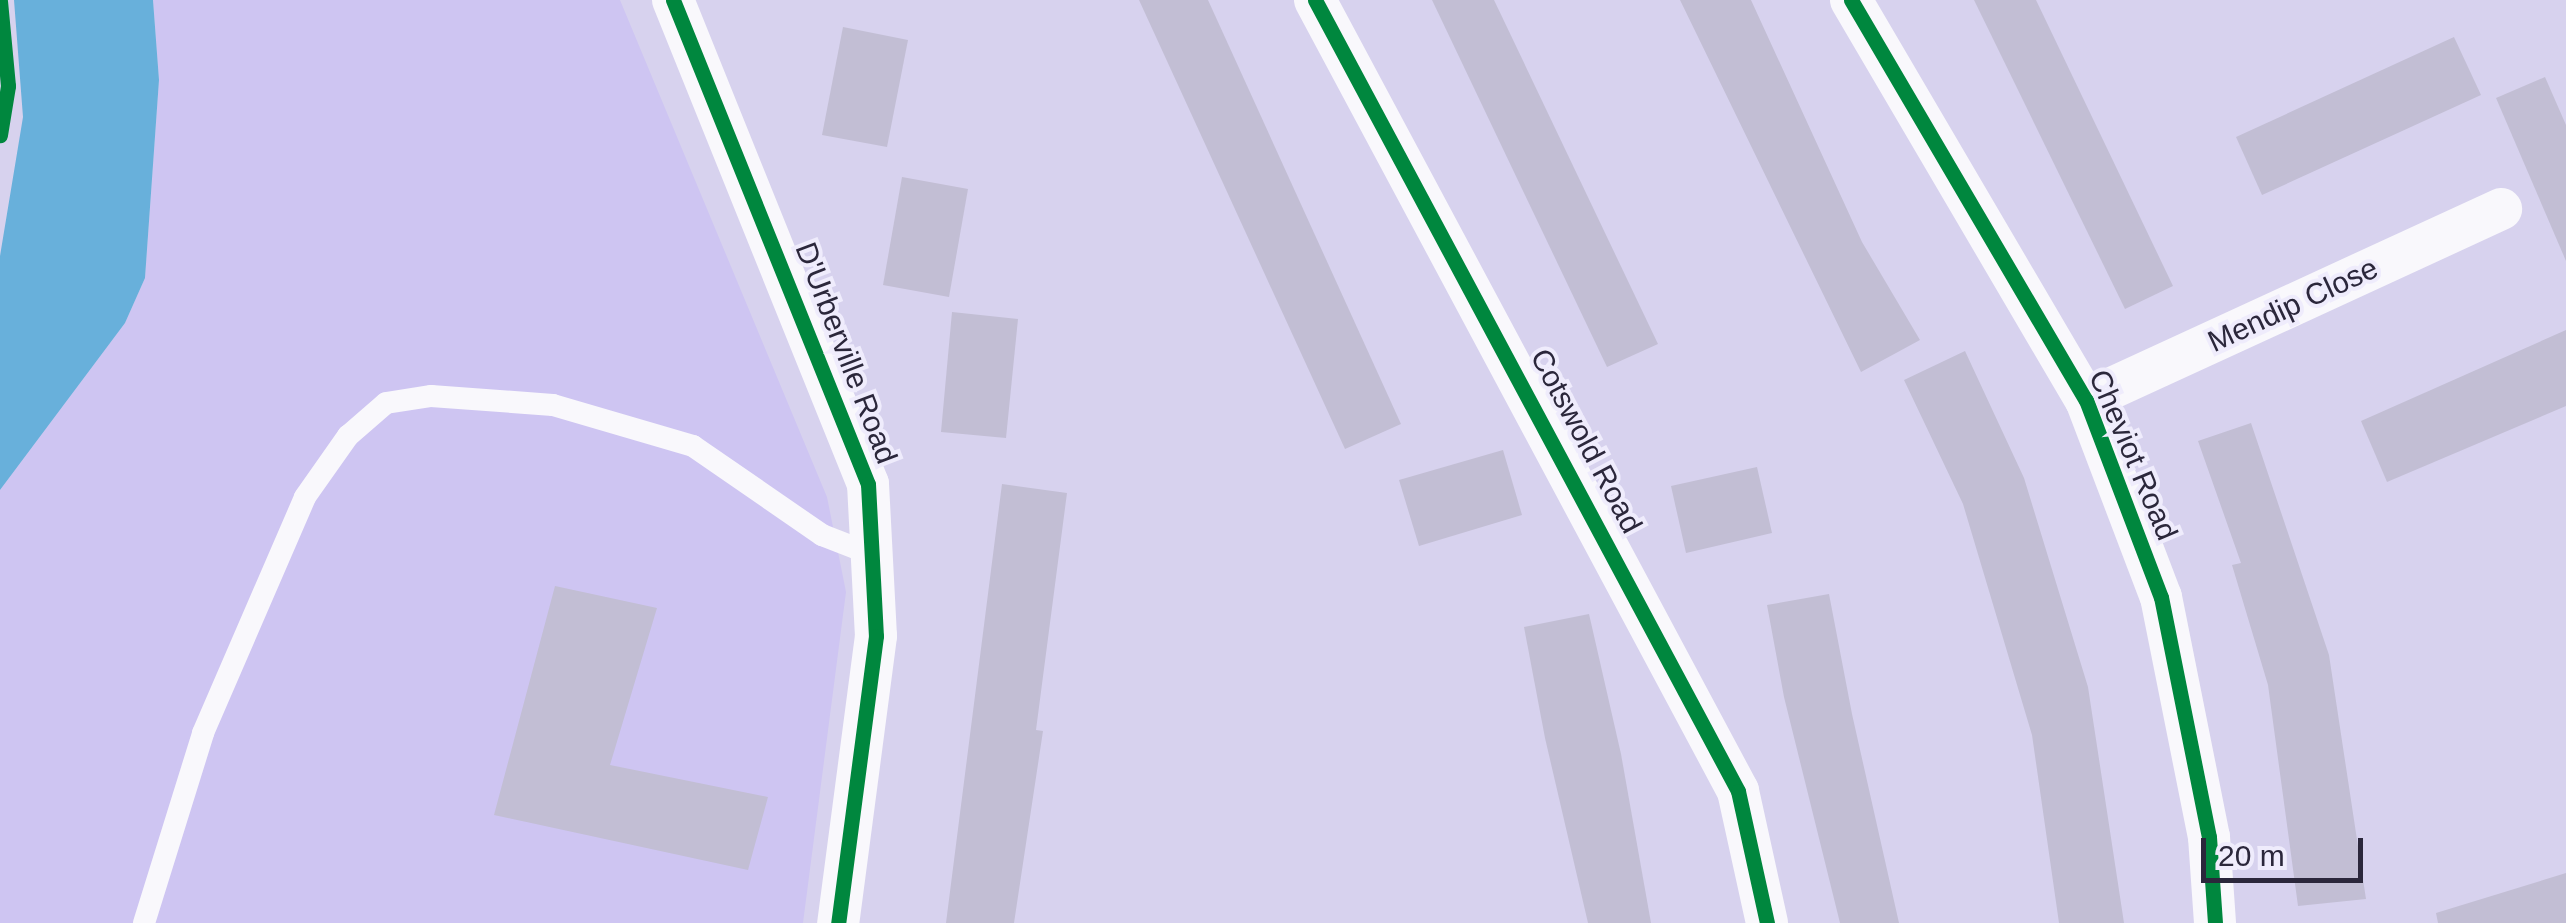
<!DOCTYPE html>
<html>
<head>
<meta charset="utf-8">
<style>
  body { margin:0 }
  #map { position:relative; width:2566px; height:923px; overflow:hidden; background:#d7d2ee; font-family:Arial,sans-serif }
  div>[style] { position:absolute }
  .built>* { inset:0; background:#cec5f2 }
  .water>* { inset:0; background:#68b0db }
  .building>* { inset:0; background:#c2bed4 }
  .lane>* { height:22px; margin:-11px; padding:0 11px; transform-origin:11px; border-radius:11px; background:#f9f8fc }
  .street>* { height:42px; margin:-21px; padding:0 21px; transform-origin:21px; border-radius:21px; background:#f9f8fc }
  .cycleway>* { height:15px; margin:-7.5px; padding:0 7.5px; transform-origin:7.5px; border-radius:7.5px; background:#00873e }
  span { translate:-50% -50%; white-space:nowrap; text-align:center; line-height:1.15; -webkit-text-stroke:8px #efecfc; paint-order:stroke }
  .street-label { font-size:30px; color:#2b273b }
  .scale { position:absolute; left:2201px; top:838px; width:162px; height:45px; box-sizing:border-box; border:5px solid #2b273b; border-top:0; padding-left:12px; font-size:30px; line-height:35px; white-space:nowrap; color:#2b273b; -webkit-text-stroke:8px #efecfc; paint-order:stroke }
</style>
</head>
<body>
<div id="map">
  <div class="built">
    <div style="clip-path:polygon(153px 0,620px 0,827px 497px,846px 592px,803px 923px,0 923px,0 490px,125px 323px,145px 278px,159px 80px)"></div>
  </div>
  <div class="water">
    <div style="clip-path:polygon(14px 0,153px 0,159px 80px,145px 278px,125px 323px,0 490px,0 256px,23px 117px)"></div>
  </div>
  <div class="building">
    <div style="clip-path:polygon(1139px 0,1208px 0,1401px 424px,1345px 449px)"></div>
    <div style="clip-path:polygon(1432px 0,1494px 0,1658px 344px,1607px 367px)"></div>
    <div style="clip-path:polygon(1680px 0,1751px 0,1862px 242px,1920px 340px,1861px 372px)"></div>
    <div style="clip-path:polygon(1974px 0,2036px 0,2173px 286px,2125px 309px)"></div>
    <div style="clip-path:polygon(843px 27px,908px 40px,887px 147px,822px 135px)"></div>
    <div style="clip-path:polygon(2454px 37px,2481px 95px,2262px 195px,2236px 137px)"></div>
    <div style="clip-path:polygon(2545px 77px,2566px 125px,2566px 261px,2496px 98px)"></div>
    <div style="clip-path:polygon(902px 177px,968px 189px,949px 297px,883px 285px)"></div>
    <div style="clip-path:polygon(952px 312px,1018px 319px,1006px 438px,941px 432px)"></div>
    <div style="clip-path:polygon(2566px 330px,2566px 406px,2387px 482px,2361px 421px)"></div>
    <div style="clip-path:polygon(1965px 351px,2024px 478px,2088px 687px,2124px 923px,2059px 923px,2032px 735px,1963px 504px,1904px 380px)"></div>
    <div style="clip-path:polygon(2251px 423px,2329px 655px,2366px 899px,2298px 906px,2268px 685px,2232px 565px,2241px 563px,2198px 441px)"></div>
    <div style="clip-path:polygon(1503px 450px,1522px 515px,1419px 546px,1399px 480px)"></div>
    <div style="clip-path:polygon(1757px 467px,1772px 533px,1686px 553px,1671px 486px)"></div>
    <div style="clip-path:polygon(1002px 484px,1067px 493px,1036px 730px,1043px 731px,1014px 923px,946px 923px)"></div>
    <div style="clip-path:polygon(555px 586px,657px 608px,610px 765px,768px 797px,748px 870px,494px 815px)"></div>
    <div style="clip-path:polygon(1829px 594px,1852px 714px,1899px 923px,1840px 923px,1784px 697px,1767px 605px)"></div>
    <div style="clip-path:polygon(1589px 614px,1621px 754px,1651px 923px,1588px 923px,1545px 738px,1524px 627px)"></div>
    <div style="clip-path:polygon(2566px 873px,2566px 923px,2438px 923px,2436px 913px)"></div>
  </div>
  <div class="lane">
    <div style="left:144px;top:923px;width:199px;rotate:-72.7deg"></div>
    <div style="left:203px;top:733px;width:257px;rotate:-66.6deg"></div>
    <div style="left:305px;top:497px;width:75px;rotate:-54.8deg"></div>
    <div style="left:348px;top:436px;width:50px;rotate:-41deg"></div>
    <div style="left:386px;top:403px;width:46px;rotate:-8.8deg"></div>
    <div style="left:431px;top:396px;width:122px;rotate:4.2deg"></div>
    <div style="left:553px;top:405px;width:146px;rotate:16.3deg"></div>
    <div style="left:693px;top:446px;width:157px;rotate:34.6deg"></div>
    <div style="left:822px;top:535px;width:58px;rotate:21.3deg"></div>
  </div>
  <div class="street">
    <div style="left:673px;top:0;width:522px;rotate:68.06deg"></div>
    <div style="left:868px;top:484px;width:152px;rotate:87deg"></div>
    <div style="left:876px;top:636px;width:290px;rotate:97.5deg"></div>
    <div style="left:1315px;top:0;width:897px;rotate:61.86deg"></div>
    <div style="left:1738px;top:791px;width:135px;rotate:77.6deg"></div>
    <div style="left:1851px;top:0;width:464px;rotate:59.6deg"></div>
    <div style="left:2086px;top:400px;width:211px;rotate:69.2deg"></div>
    <div style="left:2161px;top:597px;width:245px;rotate:78.7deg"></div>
    <div style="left:2209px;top:837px;width:86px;rotate:86deg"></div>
    <div style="left:2086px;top:400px;width:457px;rotate:-24.7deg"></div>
  </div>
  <div class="cycleway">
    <div style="left:673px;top:0;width:522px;rotate:68.06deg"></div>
    <div style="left:868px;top:484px;width:152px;rotate:87deg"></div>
    <div style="left:876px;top:636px;width:290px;rotate:97.5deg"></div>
    <div style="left:1315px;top:0;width:897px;rotate:61.86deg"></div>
    <div style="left:1738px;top:791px;width:135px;rotate:77.6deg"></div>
    <div style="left:1851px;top:0;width:464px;rotate:59.6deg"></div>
    <div style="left:2086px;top:400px;width:211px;rotate:69.2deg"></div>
    <div style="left:2161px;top:597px;width:245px;rotate:78.7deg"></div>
    <div style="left:2209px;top:837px;width:86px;rotate:86deg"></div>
    <div style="left:0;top:1px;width:85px;rotate:84.6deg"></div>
    <div style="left:8px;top:86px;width:50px;rotate:99.3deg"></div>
  </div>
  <div class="street-label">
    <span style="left:2293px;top:305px;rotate:-25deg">Mendip Close</span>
    <span style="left:846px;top:353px;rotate:69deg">D'Urberville Road</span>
    <span style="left:1586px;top:441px;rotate:62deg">Cotswold Road</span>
    <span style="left:2133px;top:455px;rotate:67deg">Cheviot Road</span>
  </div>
  <div class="scale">20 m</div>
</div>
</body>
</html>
